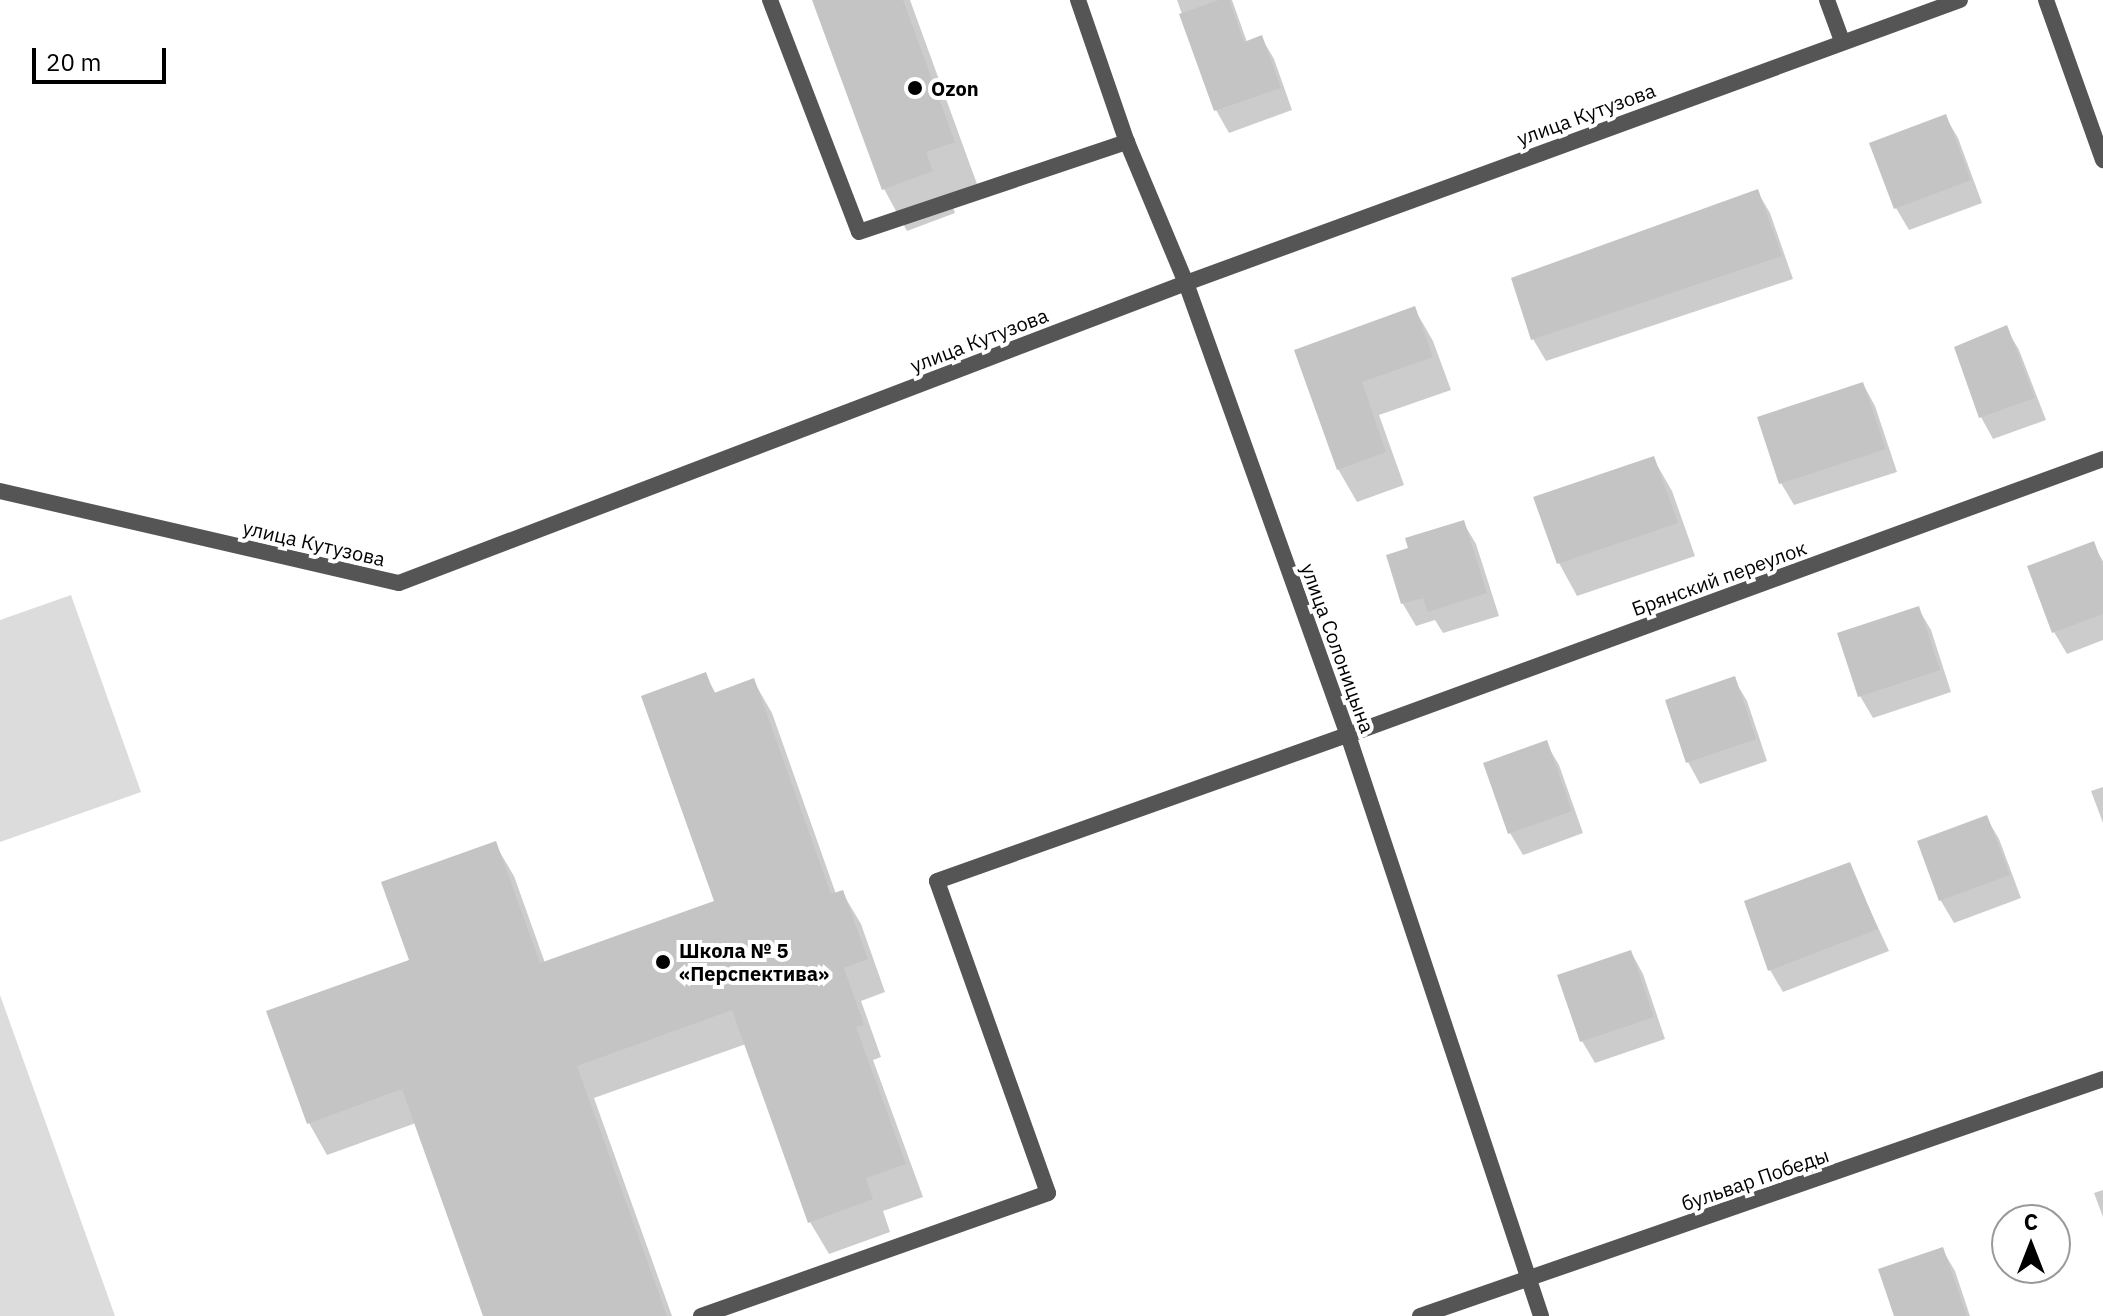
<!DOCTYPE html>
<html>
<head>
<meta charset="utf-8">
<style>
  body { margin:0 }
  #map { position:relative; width:2103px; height:1316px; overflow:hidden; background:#fff; font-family:"IBM Plex Sans",sans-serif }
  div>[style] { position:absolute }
  .green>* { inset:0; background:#dcdcdc }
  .shadow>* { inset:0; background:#0003 }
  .building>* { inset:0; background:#c4c4c4 }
  .lane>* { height:16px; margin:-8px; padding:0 8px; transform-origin:8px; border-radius:8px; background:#555 }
  .street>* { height:16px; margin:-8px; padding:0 8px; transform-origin:8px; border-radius:8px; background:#555 }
  .dots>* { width:22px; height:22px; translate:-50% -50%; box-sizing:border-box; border:4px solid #fff; border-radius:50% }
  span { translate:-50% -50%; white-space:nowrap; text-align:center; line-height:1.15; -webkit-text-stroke:8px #fff; paint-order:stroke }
  .poi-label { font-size:20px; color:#000; font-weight:700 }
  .left { translate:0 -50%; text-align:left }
  .street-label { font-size:20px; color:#000 }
  .north { position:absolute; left:1991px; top:1204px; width:80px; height:80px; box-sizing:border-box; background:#fff; border:2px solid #999; border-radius:50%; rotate:0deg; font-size:22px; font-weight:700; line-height:32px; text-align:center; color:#000 }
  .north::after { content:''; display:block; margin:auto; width:28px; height:36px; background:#000; clip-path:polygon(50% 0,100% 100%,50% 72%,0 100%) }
  .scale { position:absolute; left:32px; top:48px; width:134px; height:36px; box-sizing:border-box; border:4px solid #000; border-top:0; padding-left:10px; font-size:24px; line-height:28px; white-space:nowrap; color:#000; -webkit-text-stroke:6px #fff; paint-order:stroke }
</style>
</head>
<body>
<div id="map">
  <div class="green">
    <div style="clip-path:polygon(71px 595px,141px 792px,0 842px,0 620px)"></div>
    <div style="clip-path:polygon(0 995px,115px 1316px,0 1316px)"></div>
  </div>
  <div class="shadow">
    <div style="clip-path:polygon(815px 0,910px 0,977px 184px,948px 194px,955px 213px,907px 231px,884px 189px)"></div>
    <div style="clip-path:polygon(1177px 0,1232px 0,1247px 42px,1261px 37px,1274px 59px,1292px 110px,1229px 133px,1216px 110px)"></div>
    <div style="clip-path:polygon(1945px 116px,1958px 138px,1982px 203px,1909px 230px,1896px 208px)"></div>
    <div style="clip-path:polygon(1757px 191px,1770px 213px,1793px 279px,1546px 361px,1533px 339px)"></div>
    <div style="clip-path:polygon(1414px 308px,1433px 341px,1451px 390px,1379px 415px,1404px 485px,1357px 502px,1338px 469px,1296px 351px)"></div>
    <div style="clip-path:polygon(2006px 328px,2019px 350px,2046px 420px,1993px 439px,1981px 417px)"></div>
    <div style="clip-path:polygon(1863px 384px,1875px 406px,1897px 472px,1794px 505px,1781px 483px)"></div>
    <div style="clip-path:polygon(1653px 458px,1672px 491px,1695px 556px,1577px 596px,1559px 563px)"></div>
    <div style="clip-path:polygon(1463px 522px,1476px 544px,1499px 616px,1443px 633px,1435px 620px,1416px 626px,1403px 604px,1389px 557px)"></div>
    <div style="clip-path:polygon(2093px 544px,2103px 561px,2103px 640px,2067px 654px,2054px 632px)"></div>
    <div style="clip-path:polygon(1918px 608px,1931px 630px,1951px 692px,1873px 718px,1860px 696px,1840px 635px)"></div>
    <div style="clip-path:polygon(705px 674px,716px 694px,753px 680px,772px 713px,836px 894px,842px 892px,861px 924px,885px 992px,861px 1001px,881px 1057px,873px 1060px,923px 1197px,883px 1211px,890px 1232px,829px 1254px,810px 1222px,746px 1044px,594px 1098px,672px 1316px,485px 1316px,416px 1123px,327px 1155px,309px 1123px,412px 961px,495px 844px,514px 876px,545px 963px,717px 902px)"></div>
    <div style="clip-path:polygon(1734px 679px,1747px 701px,1767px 761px,1700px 784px,1688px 762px)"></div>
    <div style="clip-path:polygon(1546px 743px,1559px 765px,1583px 833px,1523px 855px,1510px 833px)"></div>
    <div style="clip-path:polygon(2103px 787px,2103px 823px,2091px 791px)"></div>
    <div style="clip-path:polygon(1986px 817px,1999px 839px,2021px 898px,1954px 923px,1941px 901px,1920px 842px)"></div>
    <div style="clip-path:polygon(1849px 865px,1889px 951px,1783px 992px,1770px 970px,1746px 902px)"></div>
    <div style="clip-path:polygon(1631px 952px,1643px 974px,1665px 1039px,1595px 1063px,1582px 1041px)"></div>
    <div style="clip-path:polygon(2103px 1190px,2103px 1217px,2094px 1193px)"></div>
    <div style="clip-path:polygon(1942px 1249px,1955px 1271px,1970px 1316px,1896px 1316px)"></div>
  </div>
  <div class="building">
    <div style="clip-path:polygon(812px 0,903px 0,955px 142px,926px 152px,933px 171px,882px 190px)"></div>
    <div style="clip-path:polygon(1219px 0,1229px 0,1244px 42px,1262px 35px,1281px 88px,1214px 111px,1179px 14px)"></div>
    <div style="clip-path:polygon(1946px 114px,1971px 180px,1894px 209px,1869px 143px)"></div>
    <div style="clip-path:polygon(1758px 189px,1782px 256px,1531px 340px,1511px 278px)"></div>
    <div style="clip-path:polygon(1415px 306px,1433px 357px,1362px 382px,1386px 452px,1337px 470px,1294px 350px)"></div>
    <div style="clip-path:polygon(2007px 325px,2035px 398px,1979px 418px,1954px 347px)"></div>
    <div style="clip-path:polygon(1863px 382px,1886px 449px,1779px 484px,1757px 417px)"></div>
    <div style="clip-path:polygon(1654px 456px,1678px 523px,1557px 564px,1533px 497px)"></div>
    <div style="clip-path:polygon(1464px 520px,1487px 593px,1428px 612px,1423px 598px,1401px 604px,1386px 555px,1408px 548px,1405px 538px)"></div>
    <div style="clip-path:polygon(2094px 541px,2103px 566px,2103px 614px,2052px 633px,2027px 566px)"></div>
    <div style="clip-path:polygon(1919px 606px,1940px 670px,1858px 697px,1837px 633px)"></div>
    <div style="clip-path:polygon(706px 672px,714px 693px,754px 678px,831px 894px,843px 890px,868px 959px,844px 968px,864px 1025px,856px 1027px,906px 1164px,866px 1178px,873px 1199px,808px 1223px,732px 1010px,577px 1066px,667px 1316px,483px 1316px,402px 1089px,307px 1124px,266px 1011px,409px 960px,381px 882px,496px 841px,540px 963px,714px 901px,641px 696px)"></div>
    <div style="clip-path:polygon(1735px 676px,1756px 739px,1686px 763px,1665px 700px)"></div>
    <div style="clip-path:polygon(1547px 740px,1572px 811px,1508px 834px,1483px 763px)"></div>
    <div style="clip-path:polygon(1987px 815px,2010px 875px,1939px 901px,1917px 841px)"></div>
    <div style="clip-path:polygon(1850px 862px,1878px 929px,1768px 971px,1744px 901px)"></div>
    <div style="clip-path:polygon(1631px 950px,1654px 1017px,1580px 1042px,1557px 975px)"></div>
    <div style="clip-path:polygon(1943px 1247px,1967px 1316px,1894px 1316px,1878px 1269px)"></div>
  </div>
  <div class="lane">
    <div style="left:770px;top:0;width:248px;rotate:69deg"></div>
    <div style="left:859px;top:232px;width:283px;rotate:-18.6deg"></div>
    <div style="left:701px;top:1316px;width:368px;rotate:-19.5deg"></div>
    <div style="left:1048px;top:1193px;width:331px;rotate:-109.6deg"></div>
    <div style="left:937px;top:881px;width:436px;rotate:-19.6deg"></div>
  </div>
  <div class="street">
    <div style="left:1078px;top:0;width:150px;rotate:71deg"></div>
    <div style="left:1127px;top:142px;width:153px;rotate:67.3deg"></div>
    <div style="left:1186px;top:283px;width:480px;rotate:70.3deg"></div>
    <div style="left:1348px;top:735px;width:612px;rotate:71.62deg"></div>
    <div style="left:1827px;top:0;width:44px;rotate:69.9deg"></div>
    <div style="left:2046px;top:0;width:170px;rotate:70.4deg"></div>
    <div style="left:0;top:491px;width:409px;rotate:13deg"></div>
    <div style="left:399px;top:583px;width:842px;rotate:-20.87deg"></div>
    <div style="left:1186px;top:283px;width:824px;rotate:-20.08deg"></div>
    <div style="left:1348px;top:735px;width:804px;rotate:-20.08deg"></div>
    <div style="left:1420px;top:1316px;width:723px;rotate:-19.14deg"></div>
  </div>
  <div class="dots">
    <div style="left:915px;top:88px;background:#000"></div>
    <div style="left:663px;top:962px;background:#000"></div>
  </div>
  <div class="poi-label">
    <span class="left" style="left:931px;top:88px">Ozon</span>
    <span class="left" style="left:679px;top:962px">Школа № 5<br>«Перспектива»</span>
  </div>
  <div class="street-label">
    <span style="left:1586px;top:114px;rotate:-20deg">улица Кутузова</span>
    <span style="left:979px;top:340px;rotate:-21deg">улица Кутузова</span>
    <span style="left:314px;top:543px;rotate:13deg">улица Кутузова</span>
    <span style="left:1719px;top:578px;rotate:-20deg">Брянский переулок</span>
    <span style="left:1338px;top:648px;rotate:70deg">улица Солоницына</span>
    <span style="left:1755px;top:1179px;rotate:-19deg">бульвар Победы</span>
  </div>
  <div class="north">С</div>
  <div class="scale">20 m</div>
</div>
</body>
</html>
